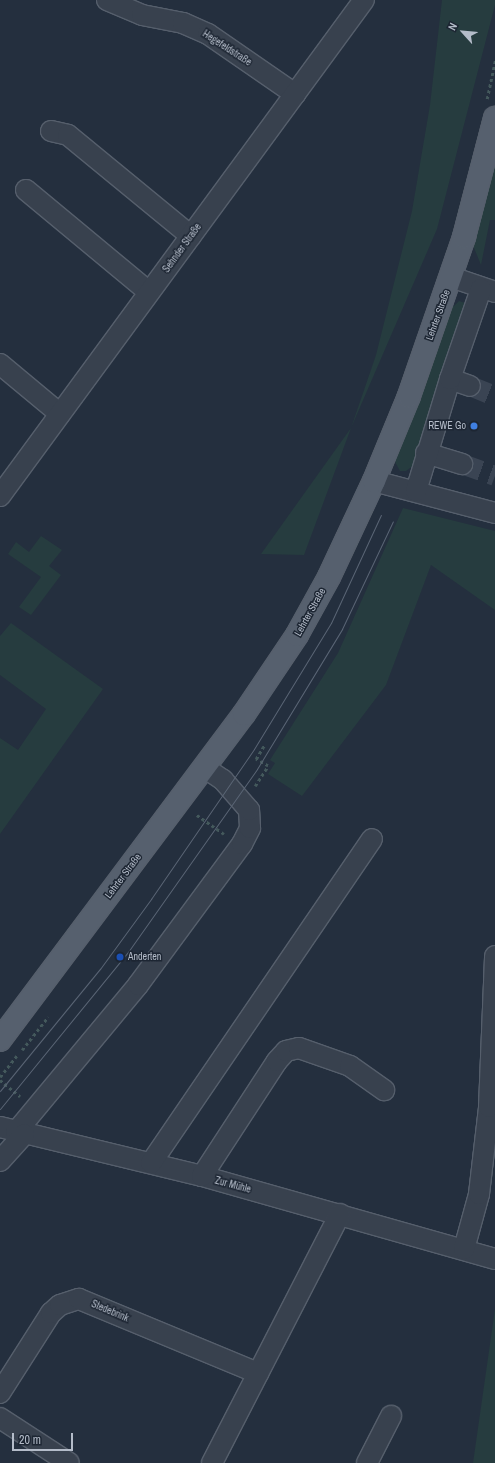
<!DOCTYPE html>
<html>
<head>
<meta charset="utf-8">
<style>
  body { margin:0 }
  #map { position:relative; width:495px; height:1463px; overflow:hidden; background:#242f3e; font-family:"Archivo Narrow",sans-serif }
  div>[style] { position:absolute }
  .green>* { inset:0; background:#263c3f }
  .minor-tunnel>* { height:20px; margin-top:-10px; transform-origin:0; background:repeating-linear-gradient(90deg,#3a4453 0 20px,transparent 0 30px) }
  .path>* { height:2.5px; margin-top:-1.25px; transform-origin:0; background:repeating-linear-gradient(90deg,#44595c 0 3px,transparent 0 6px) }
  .roads { filter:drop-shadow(1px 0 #565f6c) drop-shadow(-1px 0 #565f6c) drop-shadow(0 1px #565f6c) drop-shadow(0 -1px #565f6c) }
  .minor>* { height:20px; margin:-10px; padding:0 10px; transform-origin:10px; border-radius:10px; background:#38414e }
  .major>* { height:22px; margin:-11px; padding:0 11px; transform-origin:11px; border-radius:11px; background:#56606e }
  .tram>* { height:1px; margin:-0.5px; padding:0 0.5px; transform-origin:0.5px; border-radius:0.5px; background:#5a6575 }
  .dots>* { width:11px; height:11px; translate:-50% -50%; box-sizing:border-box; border:2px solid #1d2633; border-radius:50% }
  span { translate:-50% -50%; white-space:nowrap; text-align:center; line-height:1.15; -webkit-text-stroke:3px #1d2633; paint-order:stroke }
  .street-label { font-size:10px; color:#b4bcc9 }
  .poi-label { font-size:10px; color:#b4bcc9 }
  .right { translate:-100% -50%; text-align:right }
  .left { translate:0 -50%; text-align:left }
  .north { position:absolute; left:443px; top:12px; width:40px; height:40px; -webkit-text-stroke:3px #1d2633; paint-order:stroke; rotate:297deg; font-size:11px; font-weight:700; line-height:16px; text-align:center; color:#b4bcc9 }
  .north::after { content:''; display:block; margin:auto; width:14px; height:18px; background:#b4bcc9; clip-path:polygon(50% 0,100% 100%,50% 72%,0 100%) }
  .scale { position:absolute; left:12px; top:1433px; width:61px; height:18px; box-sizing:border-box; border:2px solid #b4bcc9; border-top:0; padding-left:5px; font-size:12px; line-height:14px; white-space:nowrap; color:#b4bcc9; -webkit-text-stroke:3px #1d2633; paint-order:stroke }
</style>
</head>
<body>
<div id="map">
  <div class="green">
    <div style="clip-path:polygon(442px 0,495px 0,495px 5px,437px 229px,351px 428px,304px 555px,261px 554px,351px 428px,376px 355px,412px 211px,430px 105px)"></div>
    <div style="clip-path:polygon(495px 163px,495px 220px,490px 220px,481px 265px,472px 243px)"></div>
    <div style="clip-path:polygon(459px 301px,468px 304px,414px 465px,406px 471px,400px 471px,394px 460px,451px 305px,454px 306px)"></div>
    <div style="clip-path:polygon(403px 508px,495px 531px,495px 610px,431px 565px,386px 685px,302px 796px,268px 774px,275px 763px,270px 760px,338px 653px)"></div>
    <div style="clip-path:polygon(41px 536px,62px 550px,49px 566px,61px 575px,31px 615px,19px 607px,41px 577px,8px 554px,16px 542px,29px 552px)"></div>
    <div style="clip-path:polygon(11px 623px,103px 689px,0 834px,0 738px,18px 750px,46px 709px,0 675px,0 636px)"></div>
    <div style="clip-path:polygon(495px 1309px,495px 1463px,473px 1463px)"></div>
  </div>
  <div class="minor-tunnel">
    <div style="left:470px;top:386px;width:27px;rotate:22deg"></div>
    <div style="left:462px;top:464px;width:35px;rotate:20deg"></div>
  </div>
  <div class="path">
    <div style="left:487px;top:99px;width:40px;rotate:-78deg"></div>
    <div style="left:255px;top:786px;width:24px;rotate:-57deg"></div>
    <div style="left:268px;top:766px;width:14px;rotate:-150deg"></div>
    <div style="left:256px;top:759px;width:17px;rotate:-59deg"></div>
    <div style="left:197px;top:815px;width:33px;rotate:35deg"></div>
    <div style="left:22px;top:1050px;width:42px;rotate:-51.8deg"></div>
    <div style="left:0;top:1077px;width:29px;rotate:-52deg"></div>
    <div style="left:0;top:1080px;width:26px;rotate:39deg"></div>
  </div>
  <div class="roads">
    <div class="minor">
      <div style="left:107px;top:0;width:38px;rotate:23deg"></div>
      <div style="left:142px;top:15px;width:42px;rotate:11deg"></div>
      <div style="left:183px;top:23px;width:27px;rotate:24deg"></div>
      <div style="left:208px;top:34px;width:106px;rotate:34.6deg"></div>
      <div style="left:51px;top:131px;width:17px;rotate:13deg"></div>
      <div style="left:68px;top:135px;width:159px;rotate:39.4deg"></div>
      <div style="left:26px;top:190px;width:160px;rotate:39.7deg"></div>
      <div style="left:451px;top:277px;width:46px;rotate:18.8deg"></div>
      <div style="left:0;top:364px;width:78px;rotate:39.8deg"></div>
      <div style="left:450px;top:379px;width:21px;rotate:19deg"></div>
      <div style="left:426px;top:453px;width:38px;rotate:17deg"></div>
      <div style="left:374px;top:481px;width:125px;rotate:14.8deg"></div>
      <div style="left:416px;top:491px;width:117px;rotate:-73.1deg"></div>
      <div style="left:450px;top:379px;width:95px;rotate:-71deg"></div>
      <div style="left:0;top:496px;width:615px;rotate:-53.73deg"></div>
      <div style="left:0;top:1127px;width:208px;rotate:13.6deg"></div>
      <div style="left:202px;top:1176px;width:305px;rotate:15.8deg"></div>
      <div style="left:16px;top:1132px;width:191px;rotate:-50.3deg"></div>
      <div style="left:138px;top:985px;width:175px;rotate:-53.6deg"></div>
      <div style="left:242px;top:844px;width:18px;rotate:-63deg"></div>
      <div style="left:250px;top:828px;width:18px;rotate:-93deg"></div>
      <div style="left:249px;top:810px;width:40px;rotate:-131deg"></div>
      <div style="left:223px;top:780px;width:22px;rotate:-146deg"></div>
      <div style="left:0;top:1161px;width:36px;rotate:-48deg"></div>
      <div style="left:151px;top:1163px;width:392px;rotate:-55.7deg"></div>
      <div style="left:202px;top:1176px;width:137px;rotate:-56.9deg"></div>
      <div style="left:277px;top:1061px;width:13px;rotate:-48deg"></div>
      <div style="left:286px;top:1051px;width:13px;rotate:-13deg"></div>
      <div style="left:299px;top:1048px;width:54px;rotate:19.4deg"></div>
      <div style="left:350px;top:1066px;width:42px;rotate:35.2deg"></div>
      <div style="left:464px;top:1249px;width:57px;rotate:-74.7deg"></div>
      <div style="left:479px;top:1194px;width:88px;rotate:-83.4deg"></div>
      <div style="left:489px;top:1107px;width:151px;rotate:-87.7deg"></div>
      <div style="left:0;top:1393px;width:95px;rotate:-57.5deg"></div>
      <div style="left:51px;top:1313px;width:12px;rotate:-42deg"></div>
      <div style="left:60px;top:1305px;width:20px;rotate:-18deg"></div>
      <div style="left:79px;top:1299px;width:194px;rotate:22.5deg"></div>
      <div style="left:0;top:1418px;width:82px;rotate:33.1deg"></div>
      <div style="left:212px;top:1463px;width:280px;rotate:-62.8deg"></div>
      <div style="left:367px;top:1463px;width:53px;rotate:-62.9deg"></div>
    </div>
    <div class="major">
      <div style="left:0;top:1040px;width:407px;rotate:-53.2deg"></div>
      <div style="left:244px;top:714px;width:95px;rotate:-56.1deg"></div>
      <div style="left:297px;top:635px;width:66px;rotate:-61.1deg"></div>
      <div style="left:329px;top:577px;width:106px;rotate:-64.9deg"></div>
      <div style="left:374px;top:481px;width:92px;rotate:-67.6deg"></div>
      <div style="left:409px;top:396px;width:168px;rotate:-70.9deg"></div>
      <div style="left:464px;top:237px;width:123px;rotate:-75.4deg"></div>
    </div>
  </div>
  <div class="tram">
    <div style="left:0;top:1091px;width:158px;rotate:-50.7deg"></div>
    <div style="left:100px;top:969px;width:87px;rotate:-53.9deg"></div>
    <div style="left:151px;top:899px;width:182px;rotate:-55.5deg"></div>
    <div style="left:254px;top:749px;width:148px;rotate:-58.6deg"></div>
    <div style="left:331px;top:623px;width:119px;rotate:-65.2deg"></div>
    <div style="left:0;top:1109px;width:203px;rotate:-50.8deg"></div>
    <div style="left:128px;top:952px;width:224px;rotate:-54.8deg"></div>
    <div style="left:257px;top:769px;width:164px;rotate:-58.7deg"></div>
    <div style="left:342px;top:629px;width:119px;rotate:-64.7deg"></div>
  </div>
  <div class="dots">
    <div style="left:474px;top:426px;background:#3f7fe0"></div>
    <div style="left:120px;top:957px;background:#1a4fb4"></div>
  </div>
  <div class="street-label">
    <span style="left:227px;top:48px;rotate:33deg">Hegefeldstraße</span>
    <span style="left:182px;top:248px;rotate:-54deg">Sehnder Straße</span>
    <span style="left:438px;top:315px;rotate:-70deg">Lehrter Straße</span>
    <span style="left:310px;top:612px;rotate:-61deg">Lehrter Straße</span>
    <span style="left:123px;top:876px;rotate:-53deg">Lehrter Straße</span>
    <span style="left:233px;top:1185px;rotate:15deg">Zur Mühle</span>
    <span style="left:110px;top:1311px;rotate:23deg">Stedebrink</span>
  </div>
  <div class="poi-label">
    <span class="right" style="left:466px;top:426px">REWE Go</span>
    <span class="left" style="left:128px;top:957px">Anderten</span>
  </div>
  <div class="north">N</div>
  <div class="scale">20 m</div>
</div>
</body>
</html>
